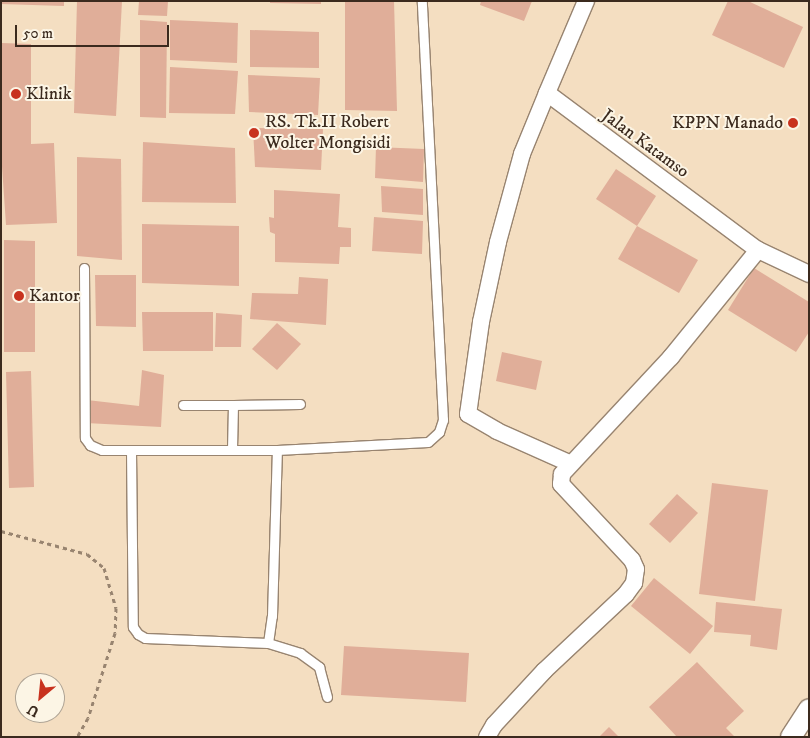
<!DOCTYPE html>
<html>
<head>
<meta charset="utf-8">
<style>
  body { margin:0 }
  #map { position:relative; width:810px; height:738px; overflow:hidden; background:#f4dec1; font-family:"IM FELL DW Pica",serif }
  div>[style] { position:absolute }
  .building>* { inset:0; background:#e0ae99 }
  .path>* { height:3px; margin-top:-1.5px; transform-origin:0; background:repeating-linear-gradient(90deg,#988470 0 4px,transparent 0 8px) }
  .roads { filter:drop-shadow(1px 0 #988470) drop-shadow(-1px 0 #988470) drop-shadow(0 1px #988470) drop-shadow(0 -1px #988470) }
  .service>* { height:9px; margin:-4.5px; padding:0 4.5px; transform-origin:4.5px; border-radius:4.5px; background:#fff }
  .minor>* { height:16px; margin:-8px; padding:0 8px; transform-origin:8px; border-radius:8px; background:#fff }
  .tertiary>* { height:20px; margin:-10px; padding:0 10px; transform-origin:10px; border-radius:10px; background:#fff }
  .dots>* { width:14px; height:14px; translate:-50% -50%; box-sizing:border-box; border:2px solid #fcf5e5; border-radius:50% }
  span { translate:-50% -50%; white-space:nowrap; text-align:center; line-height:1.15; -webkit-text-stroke:4px #fcf5e5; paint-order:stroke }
  .poi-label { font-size:18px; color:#3b2a1e }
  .left { translate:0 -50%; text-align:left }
  .right { translate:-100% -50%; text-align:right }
  .street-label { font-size:18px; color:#3b2a1e }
  .frame { position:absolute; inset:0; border:2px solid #3b2a1e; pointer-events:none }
  .north { position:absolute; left:15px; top:673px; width:50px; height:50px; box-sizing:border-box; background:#fcf5e5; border:1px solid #afa495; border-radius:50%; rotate:208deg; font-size:14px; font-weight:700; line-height:20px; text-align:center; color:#3b2a1e }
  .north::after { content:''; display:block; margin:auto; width:18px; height:22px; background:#c8321e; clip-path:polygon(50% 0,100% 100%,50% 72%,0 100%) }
  .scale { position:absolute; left:15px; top:25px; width:154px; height:22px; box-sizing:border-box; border:2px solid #3b2a1e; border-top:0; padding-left:6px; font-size:15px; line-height:18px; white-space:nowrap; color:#3b2a1e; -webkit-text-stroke:4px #fcf5e5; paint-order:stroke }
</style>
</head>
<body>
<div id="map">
  <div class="building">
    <div style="clip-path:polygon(1px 1px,64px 1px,64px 6px,1px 4px)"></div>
    <div style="clip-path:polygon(77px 1px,122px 1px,116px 116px,74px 113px)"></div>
    <div style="clip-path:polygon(139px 1px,168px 1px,167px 16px,138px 15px)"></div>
    <div style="clip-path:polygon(270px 1px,321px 1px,321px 4px,270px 3px)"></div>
    <div style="clip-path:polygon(345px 1px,394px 1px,397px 111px,345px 110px)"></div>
    <div style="clip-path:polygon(481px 1px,532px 1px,524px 21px,480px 5px)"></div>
    <div style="clip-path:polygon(728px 1px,748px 1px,803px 27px,784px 68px,712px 35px)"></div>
    <div style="clip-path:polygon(140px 20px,167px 22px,166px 118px,140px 117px)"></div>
    <div style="clip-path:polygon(170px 20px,238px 23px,237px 63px,170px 60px)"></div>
    <div style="clip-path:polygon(250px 30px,319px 32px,319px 68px,250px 67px)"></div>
    <div style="clip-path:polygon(2px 43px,31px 44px,31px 144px,54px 143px,57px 223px,6px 225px,1px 152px)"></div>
    <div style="clip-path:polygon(170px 67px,238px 71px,235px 114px,169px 113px)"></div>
    <div style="clip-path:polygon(248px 75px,320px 78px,318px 115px,249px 112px)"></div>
    <div style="clip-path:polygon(253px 128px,323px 129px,321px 170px,255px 167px)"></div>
    <div style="clip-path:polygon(143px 142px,235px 148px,236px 203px,142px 202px)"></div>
    <div style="clip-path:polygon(376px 147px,424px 149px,423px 182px,375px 178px)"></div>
    <div style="clip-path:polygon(77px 157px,121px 159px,122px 260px,77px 256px)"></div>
    <div style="clip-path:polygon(616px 169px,656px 196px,637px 226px,596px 199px)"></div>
    <div style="clip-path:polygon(381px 186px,423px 189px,423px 215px,382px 212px)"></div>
    <div style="clip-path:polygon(274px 190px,340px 194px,338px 227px,351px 228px,351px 247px,340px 247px,339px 264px,275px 262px,275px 234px,270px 232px,269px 217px,274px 218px)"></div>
    <div style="clip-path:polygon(374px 217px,423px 221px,422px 254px,372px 251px)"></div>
    <div style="clip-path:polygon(142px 224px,239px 226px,239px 286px,142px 283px)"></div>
    <div style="clip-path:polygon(637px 226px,698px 260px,679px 293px,618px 259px)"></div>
    <div style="clip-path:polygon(4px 240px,35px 241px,35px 352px,4px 352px)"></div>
    <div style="clip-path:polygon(754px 268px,809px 302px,809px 332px,796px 352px,728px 310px)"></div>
    <div style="clip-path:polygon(95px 275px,136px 275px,136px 327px,96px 326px)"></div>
    <div style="clip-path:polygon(299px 277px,328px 279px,326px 325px,250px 319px,252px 293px,298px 294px)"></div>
    <div style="clip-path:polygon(142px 312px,213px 312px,213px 351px,143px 351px)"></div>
    <div style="clip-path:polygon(216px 313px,242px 315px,241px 347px,215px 347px)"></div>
    <div style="clip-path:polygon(277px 323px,301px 344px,277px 370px,252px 349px)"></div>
    <div style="clip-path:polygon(502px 352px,542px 361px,536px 390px,496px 381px)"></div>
    <div style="clip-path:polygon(142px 370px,164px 375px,161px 427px,86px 423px,87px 400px,139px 406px)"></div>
    <div style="clip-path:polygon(31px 371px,34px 487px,9px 488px,6px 372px)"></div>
    <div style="clip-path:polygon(712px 483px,768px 490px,755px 601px,699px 594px)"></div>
    <div style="clip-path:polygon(677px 494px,698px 513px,670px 543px,649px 524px)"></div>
    <div style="clip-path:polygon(654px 578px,713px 626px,690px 654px,631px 606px)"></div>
    <div style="clip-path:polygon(716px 602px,782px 609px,777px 650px,750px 646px,751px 635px,714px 632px)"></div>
    <div style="clip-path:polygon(344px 646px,469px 653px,466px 702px,341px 695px)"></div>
    <div style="clip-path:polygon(697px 662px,744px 711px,726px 728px,735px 737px,677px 737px,649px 707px)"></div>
    <div style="clip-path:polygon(609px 727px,619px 737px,599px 737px)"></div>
  </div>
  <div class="path">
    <div style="left:1px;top:531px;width:89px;rotate:15deg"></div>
    <div style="left:87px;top:554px;width:22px;rotate:39deg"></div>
    <div style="left:104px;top:568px;width:42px;rotate:73.3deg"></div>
    <div style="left:116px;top:608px;width:25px;rotate:92deg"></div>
    <div style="left:115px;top:633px;width:89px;rotate:107.6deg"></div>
    <div style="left:88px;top:718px;width:22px;rotate:120deg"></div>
  </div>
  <div class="roads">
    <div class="service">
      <div style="left:84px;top:268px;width:170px;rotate:89.7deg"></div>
      <div style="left:85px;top:438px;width:9px;rotate:54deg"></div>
      <div style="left:90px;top:445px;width:13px;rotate:23deg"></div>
      <div style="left:102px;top:450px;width:175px"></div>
      <div style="left:277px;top:450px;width:151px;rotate:-3deg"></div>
      <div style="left:428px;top:442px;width:15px;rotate:-42deg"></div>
      <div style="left:439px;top:432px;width:13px;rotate:-72deg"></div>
      <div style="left:443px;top:420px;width:420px;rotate:-92.9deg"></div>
      <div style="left:183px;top:405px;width:50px"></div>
      <div style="left:232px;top:449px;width:44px;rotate:-88.7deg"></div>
      <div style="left:233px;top:405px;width:67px;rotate:-0.9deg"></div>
      <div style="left:131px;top:450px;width:177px;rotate:89.4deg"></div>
      <div style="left:133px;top:627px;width:9px;rotate:54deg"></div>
      <div style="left:138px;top:634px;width:8px;rotate:30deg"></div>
      <div style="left:145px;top:638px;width:123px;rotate:2.3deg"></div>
      <div style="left:268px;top:643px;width:27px;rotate:-82deg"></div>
      <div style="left:272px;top:616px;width:166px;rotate:-88.3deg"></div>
      <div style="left:268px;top:643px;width:34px;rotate:17deg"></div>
      <div style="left:300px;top:653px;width:24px;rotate:36deg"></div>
      <div style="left:319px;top:667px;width:31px;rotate:75deg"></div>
    </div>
    <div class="minor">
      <div style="left:586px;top:1px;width:100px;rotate:113deg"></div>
      <div style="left:547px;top:93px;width:263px;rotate:36.7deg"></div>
      <div style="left:758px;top:250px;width:56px;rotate:25.2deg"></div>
      <div style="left:547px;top:93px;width:66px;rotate:112.3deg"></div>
      <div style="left:522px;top:154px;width:91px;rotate:105.3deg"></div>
      <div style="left:498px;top:242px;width:82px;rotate:102deg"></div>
      <div style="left:481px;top:322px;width:93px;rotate:98deg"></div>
      <div style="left:468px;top:414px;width:34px;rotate:30deg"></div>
      <div style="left:497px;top:431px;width:79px;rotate:24deg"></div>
      <div style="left:487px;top:737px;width:14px;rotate:-60deg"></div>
      <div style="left:494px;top:725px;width:74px;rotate:-47.2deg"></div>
      <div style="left:544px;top:671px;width:112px;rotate:-43.2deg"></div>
      <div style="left:626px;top:594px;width:14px;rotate:-54deg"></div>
      <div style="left:634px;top:583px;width:14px;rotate:-82deg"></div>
      <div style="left:636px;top:569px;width:10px;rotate:-114deg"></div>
      <div style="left:632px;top:560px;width:104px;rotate:-133.1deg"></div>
      <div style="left:561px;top:484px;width:10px;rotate:-84deg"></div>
      <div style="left:562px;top:474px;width:160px;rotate:-47deg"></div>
      <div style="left:671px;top:357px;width:138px;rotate:-50.9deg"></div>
    </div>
    <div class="tertiary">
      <div style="left:791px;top:737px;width:33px;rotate:-57deg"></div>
    </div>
  </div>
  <div class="dots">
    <div style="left:16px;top:94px;background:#c8321e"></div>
    <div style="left:793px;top:123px;background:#c8321e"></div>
    <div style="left:254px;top:133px;background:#c8321e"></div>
    <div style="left:19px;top:296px;background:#c8321e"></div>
  </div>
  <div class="poi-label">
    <span class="left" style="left:26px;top:94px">Klinik</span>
    <span class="left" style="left:265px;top:133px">RS. Tk.II Robert<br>Wolter Mongisidi</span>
    <span class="right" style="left:783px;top:123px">KPPN Manado</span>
    <span class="left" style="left:29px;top:296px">Kantor</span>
  </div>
  <div class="street-label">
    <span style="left:645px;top:144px;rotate:36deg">Jalan Katamso</span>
  </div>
  <div class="frame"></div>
  <div class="north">U</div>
  <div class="scale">50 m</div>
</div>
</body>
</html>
